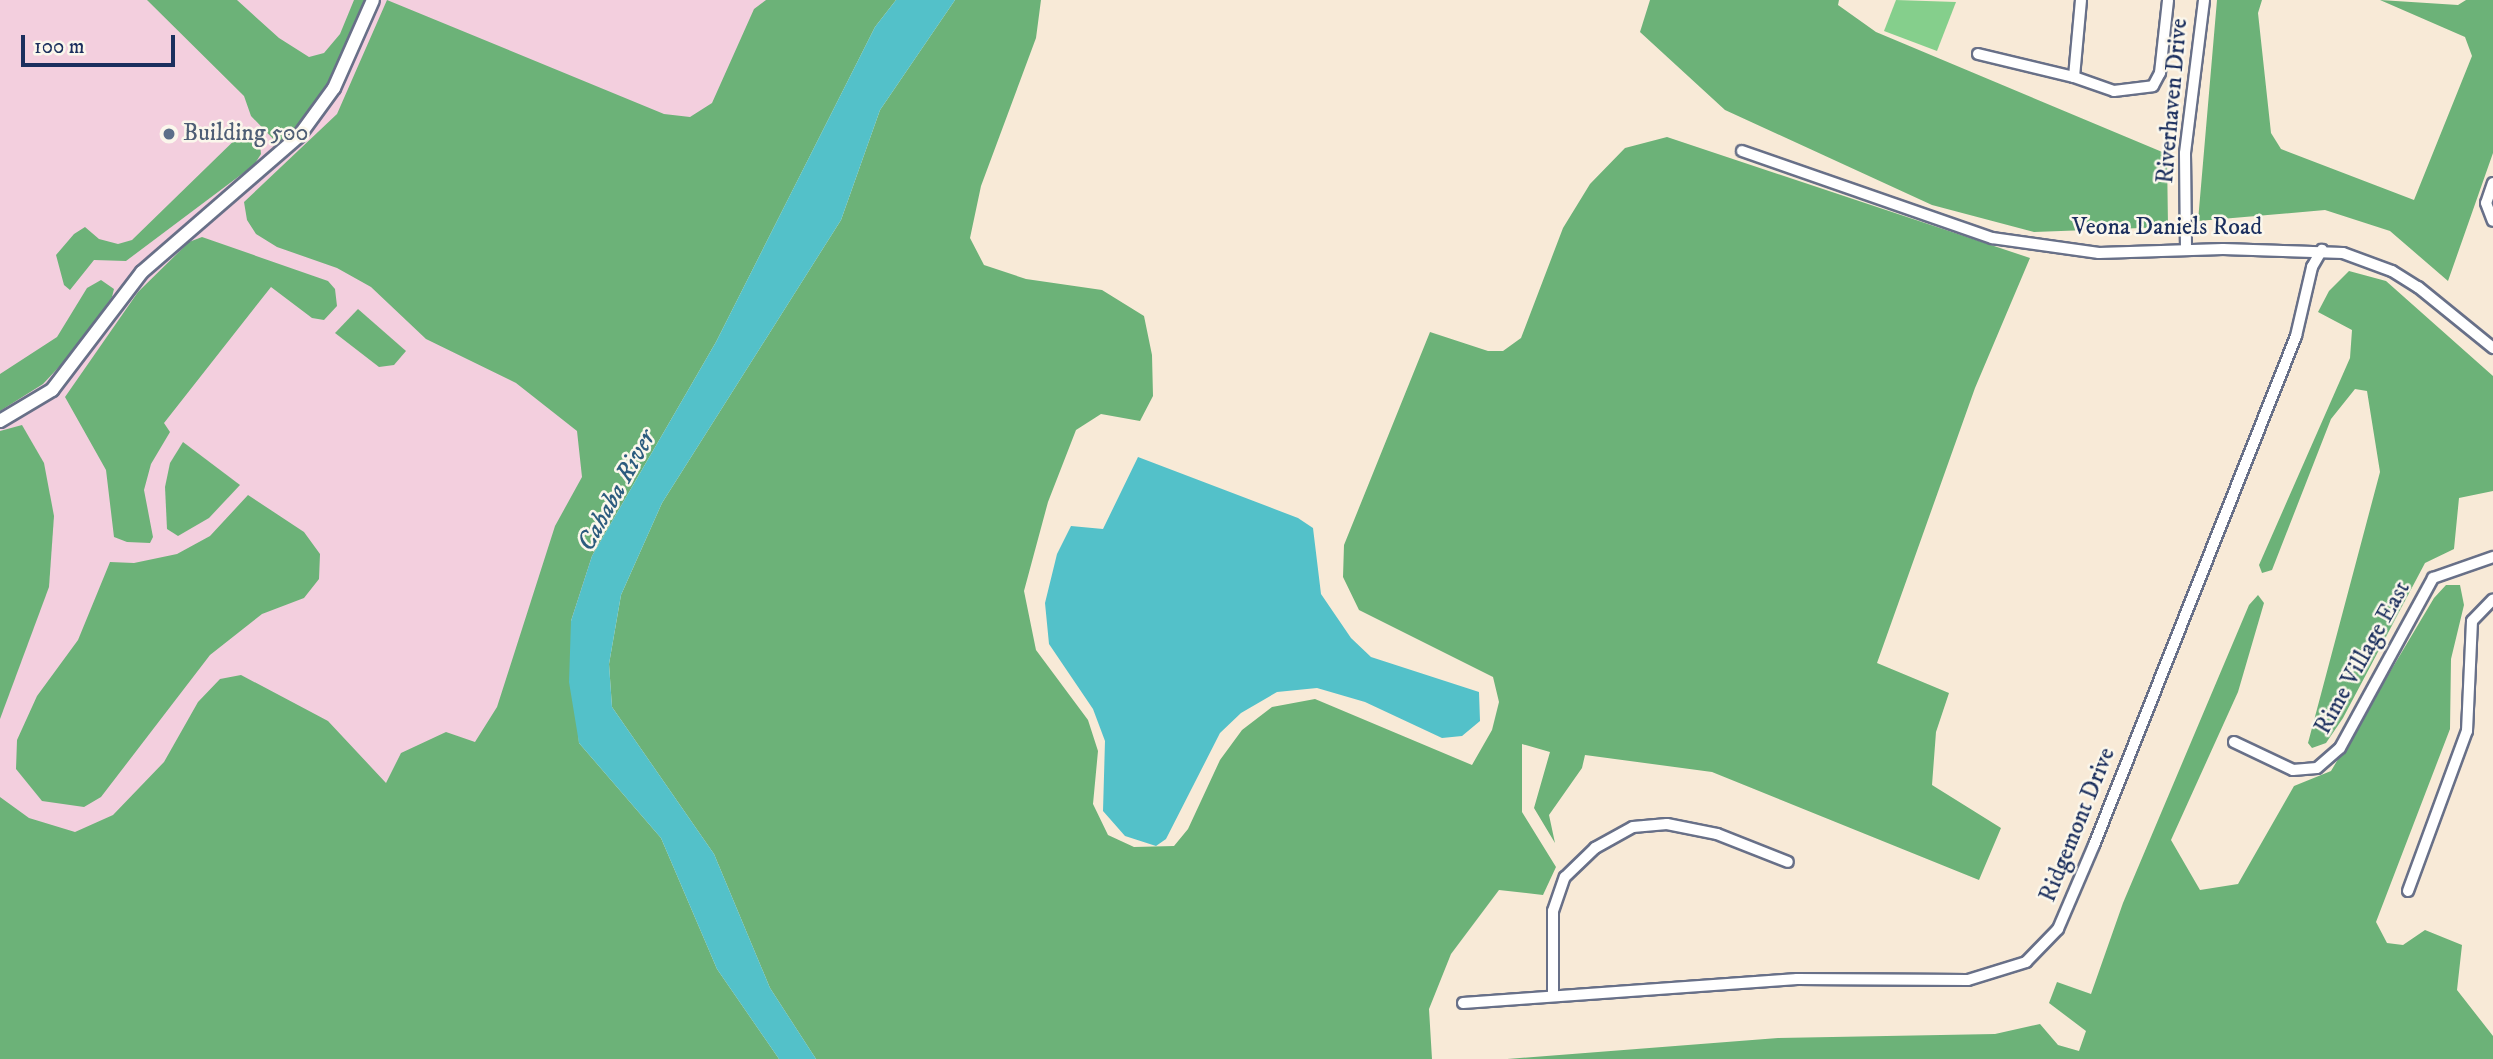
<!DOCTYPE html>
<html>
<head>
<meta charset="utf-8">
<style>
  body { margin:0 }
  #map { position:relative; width:2493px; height:1059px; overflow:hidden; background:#f8ead7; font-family:"IM FELL DW Pica",serif }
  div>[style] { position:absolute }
  .built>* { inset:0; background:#f3cfde }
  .green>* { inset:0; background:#85cf8c }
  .forest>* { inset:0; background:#6cb278 }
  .water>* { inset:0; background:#53c1c9 }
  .roads { filter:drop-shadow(2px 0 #687088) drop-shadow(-2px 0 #687088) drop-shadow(0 2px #687088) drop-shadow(0 -2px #687088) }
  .minor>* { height:10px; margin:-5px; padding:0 5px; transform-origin:5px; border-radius:5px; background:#fff }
  .tertiary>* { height:12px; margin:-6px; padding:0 6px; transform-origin:6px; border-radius:6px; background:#fff }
  .dots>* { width:19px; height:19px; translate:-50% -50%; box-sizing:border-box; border:4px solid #fbf7ec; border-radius:50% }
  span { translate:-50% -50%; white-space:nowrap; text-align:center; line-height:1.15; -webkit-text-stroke:5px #fbf7ec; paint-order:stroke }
  .street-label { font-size:24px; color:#1b2f5e }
  .service-label { font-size:24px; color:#4e5e75 }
  .left { translate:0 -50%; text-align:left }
  .water-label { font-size:26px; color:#2c5b7e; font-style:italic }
  .scale { position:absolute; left:21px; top:35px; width:154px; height:32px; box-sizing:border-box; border:4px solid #1b2f5e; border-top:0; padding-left:9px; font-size:21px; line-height:24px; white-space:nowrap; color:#1b2f5e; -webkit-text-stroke:5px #fbf7ec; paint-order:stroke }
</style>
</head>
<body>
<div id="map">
  <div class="built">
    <div style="clip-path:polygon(0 0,851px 0,497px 784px,0 979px)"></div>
  </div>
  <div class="green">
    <div style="clip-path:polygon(1896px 0,1956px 2px,1937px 51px,1884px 31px)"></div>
  </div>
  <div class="forest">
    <div style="clip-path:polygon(147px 0,237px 0,279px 38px,309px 57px,324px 53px,340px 34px,354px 0,367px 0,320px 103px,279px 145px,251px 116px,244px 96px)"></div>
    <div style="clip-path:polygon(387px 0,664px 114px,690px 117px,712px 103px,754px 9px,766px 0,896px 0,875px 27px,716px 342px,592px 556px,571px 621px,579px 743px,661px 838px,717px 969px,779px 1059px,0 1059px,0 797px,29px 818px,75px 832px,113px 815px,164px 762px,198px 702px,220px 679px,241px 675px,328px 721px,386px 783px,401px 753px,446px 732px,475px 742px,497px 707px,555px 526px,582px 477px,577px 431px,516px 383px,426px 339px,371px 287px,337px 268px,277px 247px,256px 234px,247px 220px,244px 202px,337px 114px)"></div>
    <div style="clip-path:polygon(955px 0,1041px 0,1036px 38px,981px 186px,970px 238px,984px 265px,1026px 279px,1102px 290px,1144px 316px,1152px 355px,1153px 396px,1140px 421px,1101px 414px,1076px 430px,1048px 502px,1024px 591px,1036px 650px,1088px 720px,1098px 751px,1093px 804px,1108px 835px,1134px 847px,1174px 846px,1188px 829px,1220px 760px,1242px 730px,1272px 707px,1315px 699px,1472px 765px,1492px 730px,1499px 702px,1493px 677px,1359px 610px,1343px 577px,1344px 545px,1430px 332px,1488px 351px,1503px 351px,1521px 338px,1563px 228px,1590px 184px,1625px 148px,1667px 137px,2030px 258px,1975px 388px,1877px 663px,1949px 693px,1936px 732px,1932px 785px,2001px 828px,1979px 880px,1712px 772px,1585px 755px,1582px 768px,1549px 815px,1555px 843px,1534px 808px,1550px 752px,1522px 744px,1522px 812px,1556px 867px,1543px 895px,1499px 890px,1451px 954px,1429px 1009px,1432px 1059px,816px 1059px,770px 988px,714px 854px,612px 707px,609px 664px,621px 595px,662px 503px,841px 220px,880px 110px)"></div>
    <div style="clip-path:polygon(1650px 0,1839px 0,1838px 5px,1876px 32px,2167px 154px,2168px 227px,2034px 232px,1932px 205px,1725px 110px,1640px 32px)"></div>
    <div style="clip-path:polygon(2217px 0,2262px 0,2258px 13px,2271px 133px,2281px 149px,2414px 200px,2472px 56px,2465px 37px,2380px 0,2458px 5px,2466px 0,2493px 0,2493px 153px,2448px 281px,2390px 231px,2325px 210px,2198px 221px)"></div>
    <div style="clip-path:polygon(246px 129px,260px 144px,261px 154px,254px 165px,126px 261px,94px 260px,70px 290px,64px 285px,56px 255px,74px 234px,85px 227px,99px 239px,118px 244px,132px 240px)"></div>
    <div style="clip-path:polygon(202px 237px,328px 281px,335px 289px,337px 306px,324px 320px,312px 318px,271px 287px,164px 423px,170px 432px,151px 464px,144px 490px,153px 537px,150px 543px,127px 542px,114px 537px,106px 470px,65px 397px,138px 292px,189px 242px)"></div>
    <div style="clip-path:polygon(2349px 271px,2386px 281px,2493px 376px,2493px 491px,2459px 498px,2454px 549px,2425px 563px,2343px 718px,2326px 743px,2312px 748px,2308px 743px,2380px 472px,2367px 391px,2355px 389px,2331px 419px,2272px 570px,2262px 573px,2259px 565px,2350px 358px,2352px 330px,2318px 312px,2329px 291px)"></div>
    <div style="clip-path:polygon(101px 280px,114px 289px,112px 297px,74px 351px,43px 384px,0 411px,0 374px,57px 337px,87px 288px)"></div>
    <div style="clip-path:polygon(358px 309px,406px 351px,394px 365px,379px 367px,335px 333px)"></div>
    <div style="clip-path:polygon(22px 425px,44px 463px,54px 516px,49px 587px,0 719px,0 431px)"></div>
    <div style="clip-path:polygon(183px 442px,240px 485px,209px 518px,178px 536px,167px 529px,165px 487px,170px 463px)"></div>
    <div style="clip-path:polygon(248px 495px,304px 532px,320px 554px,319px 579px,304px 598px,262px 614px,210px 655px,101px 797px,84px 807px,42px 801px,16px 769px,17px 740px,37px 696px,78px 640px,110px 562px,134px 563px,177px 554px,210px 536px)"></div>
    <div style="clip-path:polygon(2446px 585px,2460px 585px,2464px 605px,2451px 659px,2450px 729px,2376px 922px,2387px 943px,2403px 945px,2425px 930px,2462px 945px,2457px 990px,2493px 1036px,2493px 1059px,1507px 1059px,1778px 1038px,1995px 1034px,2040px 1024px,2058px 1045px,2079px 1051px,2086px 1031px,2049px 1003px,2057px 982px,2091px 994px,2123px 903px,2249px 605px,2258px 595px,2264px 603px,2238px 692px,2171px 840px,2200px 890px,2238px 884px,2294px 786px,2331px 771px,2434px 598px)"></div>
  </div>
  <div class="water">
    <div style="clip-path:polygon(896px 0,955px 0,880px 110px,841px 220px,662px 503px,621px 595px,609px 664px,612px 707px,714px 854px,770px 988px,816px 1059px,779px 1059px,717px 969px,661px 838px,579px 743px,569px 682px,571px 621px,592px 556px,716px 342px,875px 27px)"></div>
    <div style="clip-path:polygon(1138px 457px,1298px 518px,1313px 528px,1321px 594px,1351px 638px,1371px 657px,1479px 692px,1480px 721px,1462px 736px,1442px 738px,1365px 702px,1317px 688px,1277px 692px,1241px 713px,1220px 733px,1166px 839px,1156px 846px,1125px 836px,1103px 811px,1105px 741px,1093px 709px,1049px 644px,1045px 603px,1057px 554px,1071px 526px,1103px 529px)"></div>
  </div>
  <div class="roads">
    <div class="minor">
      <div style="left:1978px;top:54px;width:99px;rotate:13.5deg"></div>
      <div style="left:2074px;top:77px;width:77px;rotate:-84.8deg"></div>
      <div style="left:2074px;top:77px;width:42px;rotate:19.3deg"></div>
      <div style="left:2114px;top:91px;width:39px;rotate:-7deg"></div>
      <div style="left:2153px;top:86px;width:15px;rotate:-62deg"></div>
      <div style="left:2160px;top:73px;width:73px;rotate:-83.7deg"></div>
      <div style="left:1742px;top:151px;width:265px;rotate:19.2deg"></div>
      <div style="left:1992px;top:238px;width:108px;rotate:8deg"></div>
      <div style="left:2099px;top:253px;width:124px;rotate:-1.8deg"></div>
      <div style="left:2223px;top:249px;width:120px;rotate:1.9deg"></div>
      <div style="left:2343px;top:253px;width:52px;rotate:20.2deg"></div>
      <div style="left:2392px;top:271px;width:31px;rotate:32deg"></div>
      <div style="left:2418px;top:287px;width:97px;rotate:39.1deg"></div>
      <div style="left:2493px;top:183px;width:21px;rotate:109deg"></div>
      <div style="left:2486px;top:203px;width:19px;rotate:69deg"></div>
      <div style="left:2186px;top:249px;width:96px;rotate:-90.6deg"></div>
      <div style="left:2185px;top:153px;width:154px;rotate:-82.9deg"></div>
      <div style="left:2234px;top:742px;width:65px;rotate:25.4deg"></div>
      <div style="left:2293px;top:770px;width:24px;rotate:-5deg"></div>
      <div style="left:2317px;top:768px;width:30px;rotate:-41deg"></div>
      <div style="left:2340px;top:748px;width:194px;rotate:-61.3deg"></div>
      <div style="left:2433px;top:578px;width:64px;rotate:-19.3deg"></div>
      <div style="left:2408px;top:891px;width:171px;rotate:-69.8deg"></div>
      <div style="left:2467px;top:731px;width:110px;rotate:-87.4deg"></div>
      <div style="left:2472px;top:621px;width:30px;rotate:-46deg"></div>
      <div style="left:1553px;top:996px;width:85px;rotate:-90deg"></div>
      <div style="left:1553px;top:911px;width:36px;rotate:-71deg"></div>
      <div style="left:1565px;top:877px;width:42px;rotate:-44deg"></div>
      <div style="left:1595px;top:848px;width:43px;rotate:-28.9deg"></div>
      <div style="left:1633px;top:827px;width:34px;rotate:-5deg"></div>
      <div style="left:1667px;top:824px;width:51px;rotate:11.3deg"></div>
      <div style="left:1717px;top:834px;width:76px;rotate:21.5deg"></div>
      <div style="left:1463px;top:1003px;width:335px;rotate:-4.1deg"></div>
      <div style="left:1797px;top:979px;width:171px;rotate:0.3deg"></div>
      <div style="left:1968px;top:980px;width:61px;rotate:-17.2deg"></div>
      <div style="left:2026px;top:962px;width:46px;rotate:-45.9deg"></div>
      <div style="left:2058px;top:929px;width:91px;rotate:-66.8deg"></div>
      <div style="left:2094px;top:845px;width:548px;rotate:-68.35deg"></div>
      <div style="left:2296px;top:336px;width:71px;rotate:-76.9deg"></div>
      <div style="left:2312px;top:267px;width:20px;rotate:-60deg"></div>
    </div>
    <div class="tertiary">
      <div style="left:0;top:421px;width:61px;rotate:-30.8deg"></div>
      <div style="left:52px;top:390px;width:148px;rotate:-52.7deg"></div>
      <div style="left:142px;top:272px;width:208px;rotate:-40.9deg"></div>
      <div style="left:299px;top:136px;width:59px;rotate:-53.9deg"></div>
      <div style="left:334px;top:88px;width:96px;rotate:-66.1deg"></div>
    </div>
  </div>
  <div class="dots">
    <div style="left:169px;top:134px;background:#5c6f8a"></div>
  </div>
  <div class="street-label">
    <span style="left:2173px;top:101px;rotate:-85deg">Riverhaven Drive</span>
    <span style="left:2167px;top:228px">Veona Daniels Road</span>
    <span style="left:2363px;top:658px;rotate:-61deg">Rime Village East</span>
    <span style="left:2078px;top:825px;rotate:-68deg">Ridgemont Drive</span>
  </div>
  <div class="service-label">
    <span class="left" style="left:183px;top:134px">Building 500</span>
  </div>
  <div class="water-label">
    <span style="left:617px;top:491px;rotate:-61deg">Cahaba River</span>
  </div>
  <div class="scale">100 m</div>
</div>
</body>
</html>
